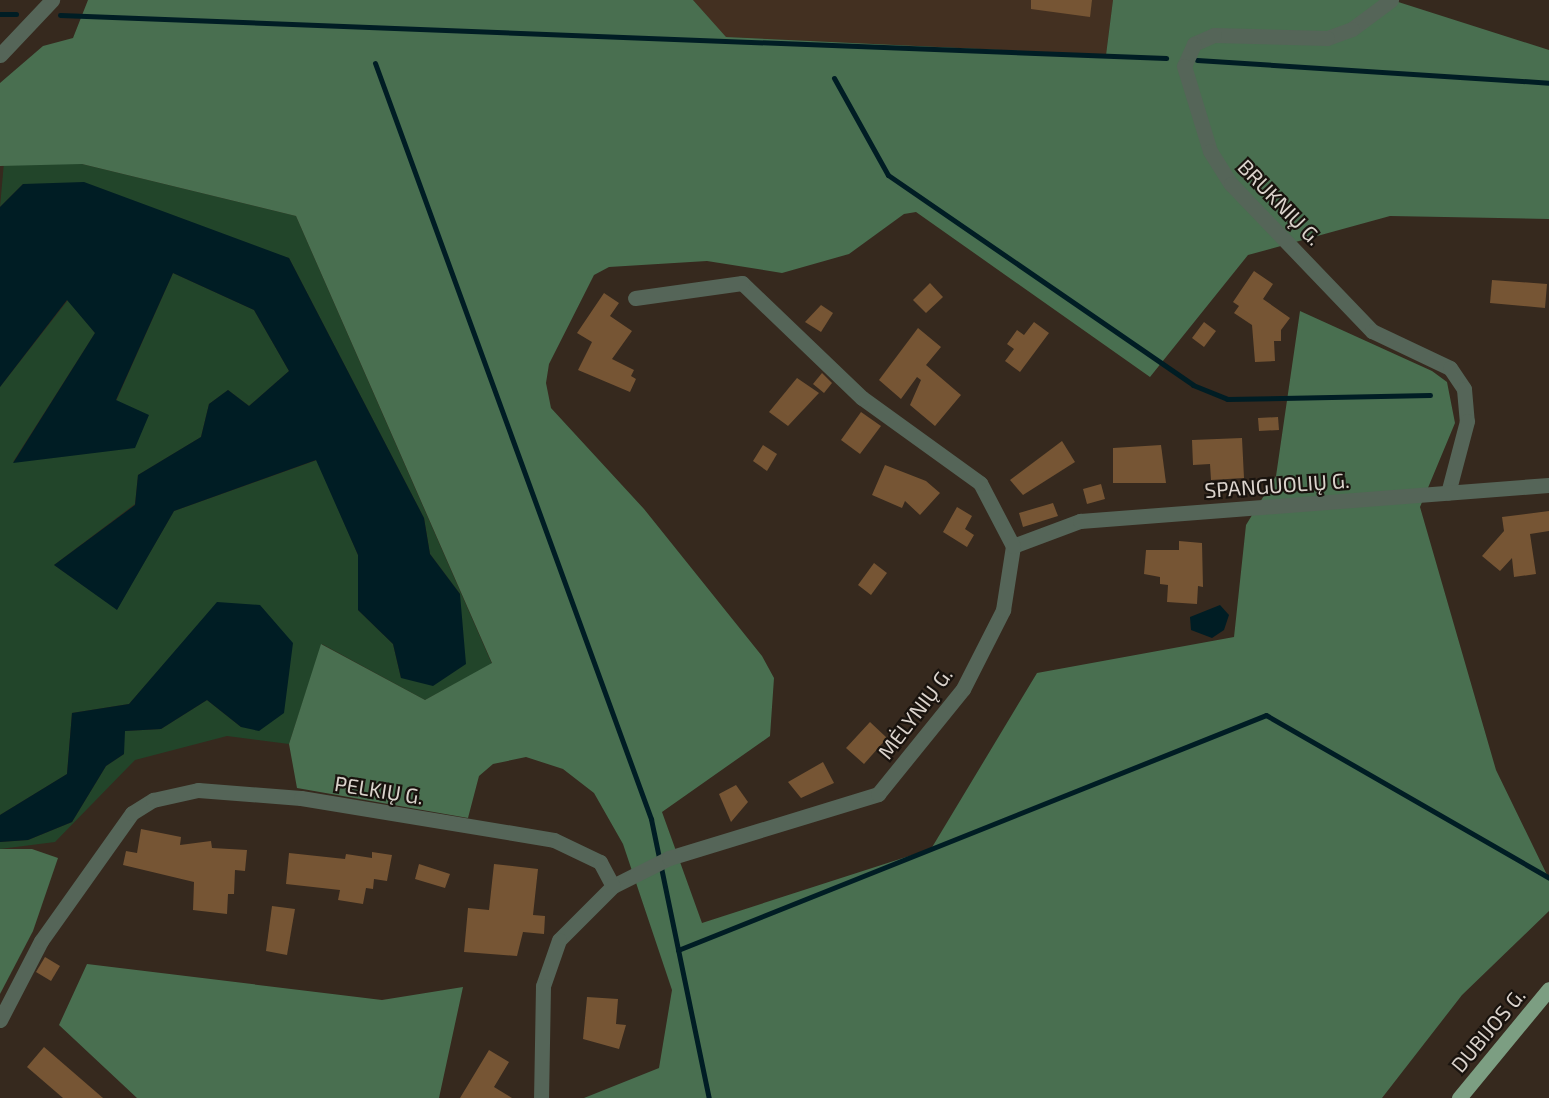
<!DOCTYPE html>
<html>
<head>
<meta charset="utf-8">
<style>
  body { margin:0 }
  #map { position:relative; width:1549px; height:1098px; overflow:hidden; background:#36291e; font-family:"Exo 2",sans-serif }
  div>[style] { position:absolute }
  .built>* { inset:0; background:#433021 }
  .green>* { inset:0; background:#22452a }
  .forest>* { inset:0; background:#496f50 }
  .water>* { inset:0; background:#001d24 }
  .stream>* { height:5px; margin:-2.5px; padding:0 2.5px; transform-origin:2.5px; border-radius:2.5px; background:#001d24 }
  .building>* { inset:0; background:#765534 }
  .minor>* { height:15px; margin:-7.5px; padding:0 7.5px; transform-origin:7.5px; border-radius:7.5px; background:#556558 }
  .major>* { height:15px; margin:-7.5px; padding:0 7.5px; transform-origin:7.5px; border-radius:7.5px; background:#7c9e82 }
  span { translate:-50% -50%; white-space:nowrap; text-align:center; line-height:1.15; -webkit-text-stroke:4.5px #19130e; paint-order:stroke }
  .street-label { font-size:21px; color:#dbd3cc }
</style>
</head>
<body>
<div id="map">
  <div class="built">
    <div style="clip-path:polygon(693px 0,1113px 0,1106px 55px,725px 37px)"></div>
  </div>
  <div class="green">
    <div style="clip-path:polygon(4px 162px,82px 164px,296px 216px,492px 664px,425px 700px,322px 644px,289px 744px,227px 736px,135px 760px,55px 842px,0 849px,0 842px,28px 840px,72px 822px,106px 766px,124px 754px,124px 731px,161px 729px,207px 700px,241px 727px,217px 603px,129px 704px,72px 713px,67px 774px,0 815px,0 387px,68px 300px,95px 333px,13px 462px,116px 401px,173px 273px,254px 310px,289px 371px,249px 406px,228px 390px,209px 404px,201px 437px,138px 475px,135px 504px,54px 565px,117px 609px,174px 511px,317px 460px,358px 555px,358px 610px,393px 644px,401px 678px,460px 594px,430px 554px,424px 518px,289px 258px,23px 184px,0 207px)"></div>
  </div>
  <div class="forest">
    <div style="clip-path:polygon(88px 0,693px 0,726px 37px,1106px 55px,1113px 0,1392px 0,1549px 50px,1549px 219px,1390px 216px,1248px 255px,1150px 377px,916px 212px,904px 214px,849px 254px,782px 273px,707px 261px,609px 267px,594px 275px,549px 364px,546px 383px,551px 408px,644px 509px,762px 656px,774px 678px,770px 736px,662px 812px,702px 923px,931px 849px,1037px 673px,1234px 637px,1246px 525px,1276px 476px,1300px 311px,1432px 371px,1447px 382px,1455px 423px,1420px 507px,1496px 770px,1549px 879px,1549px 911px,1462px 995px,1382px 1098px,584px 1098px,659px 1068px,672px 990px,623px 844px,594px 793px,563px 769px,526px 757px,493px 764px,479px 776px,468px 818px,297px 788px,289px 744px,321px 644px,425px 700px,492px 663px,296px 216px,82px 164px,0 166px,0 83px,43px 46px,73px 38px)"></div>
    <div style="clip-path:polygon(0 849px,32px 849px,58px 858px,33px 931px,0 994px)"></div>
    <div style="clip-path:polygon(87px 964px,382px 1000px,463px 987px,439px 1098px,137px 1098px,59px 1025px)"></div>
  </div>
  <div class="water">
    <div style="clip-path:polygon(84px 182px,289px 258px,424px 518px,430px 554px,460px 594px,466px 664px,433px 686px,401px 678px,393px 644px,358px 610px,358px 555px,316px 460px,174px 511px,117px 610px,54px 565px,135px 505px,138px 475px,201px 437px,209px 404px,228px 390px,249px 406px,289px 371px,254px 310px,173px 273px,116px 400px,149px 415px,135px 448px,13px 463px,95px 333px,67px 300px,0 387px,0 207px,23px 184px)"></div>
    <div style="clip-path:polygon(217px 602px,260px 605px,293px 643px,284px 713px,259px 731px,241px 727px,207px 700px,161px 729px,125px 731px,124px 754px,106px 766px,72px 822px,28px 840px,0 842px,0 815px,67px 774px,72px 713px,129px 704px)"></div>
    <div style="clip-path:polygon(1220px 605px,1229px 615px,1224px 630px,1212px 638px,1191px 630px,1190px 617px)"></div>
  </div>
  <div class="stream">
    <div style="left:0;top:14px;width:16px"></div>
    <div style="left:60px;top:15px;width:1107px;rotate:2.23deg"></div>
    <div style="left:1197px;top:60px;width:353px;rotate:3.7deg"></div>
    <div style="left:375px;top:63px;width:805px;rotate:69.94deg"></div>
    <div style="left:651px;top:819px;width:285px;rotate:78.3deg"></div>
    <div style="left:834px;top:78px;width:111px;rotate:60.9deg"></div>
    <div style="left:888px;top:175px;width:370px;rotate:34.5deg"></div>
    <div style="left:1193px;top:385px;width:37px;rotate:22deg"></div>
    <div style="left:1227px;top:399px;width:203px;rotate:-1.1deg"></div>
    <div style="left:678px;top:950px;width:633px;rotate:-21.78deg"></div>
    <div style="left:1266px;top:715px;width:327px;rotate:29.9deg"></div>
  </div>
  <div class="building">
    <div style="clip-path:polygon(1031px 0,1092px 0,1090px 17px,1031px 9px)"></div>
    <div style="clip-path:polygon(1254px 271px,1273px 284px,1263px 299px,1290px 318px,1281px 330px,1281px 341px,1274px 341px,1275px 361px,1255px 362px,1252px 325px,1234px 313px,1239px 306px,1233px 302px)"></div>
    <div style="clip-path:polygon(1492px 280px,1547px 284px,1545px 308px,1490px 303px)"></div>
    <div style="clip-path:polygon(930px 283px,943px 297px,926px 313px,913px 300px)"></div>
    <div style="clip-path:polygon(604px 293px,619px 303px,610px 316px,632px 331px,612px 359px,634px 370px,631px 376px,636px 379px,630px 392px,578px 370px,592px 342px,577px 333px)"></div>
    <div style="clip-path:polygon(821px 305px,833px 313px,821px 332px,805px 322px)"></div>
    <div style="clip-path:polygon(1034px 322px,1049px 333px,1020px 372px,1005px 361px,1014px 349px,1007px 344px,1017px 330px,1024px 335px)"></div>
    <div style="clip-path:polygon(1204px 322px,1216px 331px,1204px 347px,1192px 338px)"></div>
    <div style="clip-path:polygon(918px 328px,941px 347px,926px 365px,961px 395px,935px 426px,910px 405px,921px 380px,917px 377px,901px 399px,879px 380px)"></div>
    <div style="clip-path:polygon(822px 373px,832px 383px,824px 393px,813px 384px)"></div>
    <div style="clip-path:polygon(797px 378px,819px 393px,788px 426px,769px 412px)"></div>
    <div style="clip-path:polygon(861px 412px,881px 426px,860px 454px,841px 440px)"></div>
    <div style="clip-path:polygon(1278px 417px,1279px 430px,1259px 431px,1258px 418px)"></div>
    <div style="clip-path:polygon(1242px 438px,1244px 478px,1211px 480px,1210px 464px,1193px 465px,1192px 440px)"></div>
    <div style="clip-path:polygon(1062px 441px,1075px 462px,1023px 495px,1010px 480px)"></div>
    <div style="clip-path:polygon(763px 445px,777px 454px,767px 471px,753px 461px)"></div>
    <div style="clip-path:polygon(1161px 445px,1166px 483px,1113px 483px,1113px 448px)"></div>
    <div style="clip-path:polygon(885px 465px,926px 481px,940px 493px,920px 515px,905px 501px,902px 508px,872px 495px)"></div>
    <div style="clip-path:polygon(1101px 484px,1105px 499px,1087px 504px,1083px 489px)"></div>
    <div style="clip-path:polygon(1053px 503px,1058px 516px,1023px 527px,1019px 513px)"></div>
    <div style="clip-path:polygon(957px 507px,972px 516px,965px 529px,974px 535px,967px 547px,943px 532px)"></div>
    <div style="clip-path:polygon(1549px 511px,1549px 531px,1530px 534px,1536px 574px,1514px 577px,1512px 558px,1500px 571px,1482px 556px,1504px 531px,1502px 517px)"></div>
    <div style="clip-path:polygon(1179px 541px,1202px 543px,1203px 587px,1198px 586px,1197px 604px,1167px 602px,1168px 585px,1160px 584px,1160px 577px,1144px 574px,1146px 550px,1179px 550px)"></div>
    <div style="clip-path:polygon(874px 563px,887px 573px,871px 595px,858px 585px)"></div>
    <div style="clip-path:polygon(870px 722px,887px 738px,864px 764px,846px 748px)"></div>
    <div style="clip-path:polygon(823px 762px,834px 783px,801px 798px,788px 782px)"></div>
    <div style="clip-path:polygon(736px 785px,748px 802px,731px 822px,719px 794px)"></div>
    <div style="clip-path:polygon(141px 829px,181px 837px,180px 845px,211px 841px,212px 848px,247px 850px,245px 871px,235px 870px,234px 894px,228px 894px,227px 914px,193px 910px,194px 882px,123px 865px,126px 851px,137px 853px)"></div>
    <div style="clip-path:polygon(372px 852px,392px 855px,387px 881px,374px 879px,373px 889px,366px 888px,363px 904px,338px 900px,340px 890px,286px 884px,289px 853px,345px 859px,346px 854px,372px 858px)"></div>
    <div style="clip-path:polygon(419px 864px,450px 874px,445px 888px,415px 879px)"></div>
    <div style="clip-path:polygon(494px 864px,538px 869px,533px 915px,545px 916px,544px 934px,523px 932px,517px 956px,464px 952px,468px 908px,489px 910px)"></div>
    <div style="clip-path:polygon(272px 906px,295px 909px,287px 955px,266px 951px)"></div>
    <div style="clip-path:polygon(45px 957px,60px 966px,51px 981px,36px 972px)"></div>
    <div style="clip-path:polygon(587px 997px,618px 999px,616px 1024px,626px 1025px,619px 1049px,583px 1039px)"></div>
    <div style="clip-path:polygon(44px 1047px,103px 1098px,63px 1098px,27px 1067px)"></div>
    <div style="clip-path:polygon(489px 1050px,509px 1062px,494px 1087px,512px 1098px,460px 1098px)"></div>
  </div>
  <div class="minor">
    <div style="left:1391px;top:0;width:49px;rotate:143.4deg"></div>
    <div style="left:1352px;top:29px;width:27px;rotate:160deg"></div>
    <div style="left:1327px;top:38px;width:113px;rotate:-178.5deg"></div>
    <div style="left:1214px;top:35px;width:22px;rotate:156deg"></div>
    <div style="left:1194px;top:44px;width:24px;rotate:114deg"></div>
    <div style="left:1184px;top:66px;width:89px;rotate:73deg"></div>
    <div style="left:1210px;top:151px;width:39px;rotate:58deg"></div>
    <div style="left:1231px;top:184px;width:204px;rotate:46.2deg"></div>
    <div style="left:1372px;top:331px;width:86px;rotate:25.4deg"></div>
    <div style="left:1450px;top:368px;width:25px;rotate:56deg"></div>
    <div style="left:1464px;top:389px;width:32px;rotate:85deg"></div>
    <div style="left:1467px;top:421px;width:74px;rotate:104.8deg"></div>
    <div style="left:0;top:55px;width:76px;rotate:-46.6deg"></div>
    <div style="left:1013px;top:546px;width:72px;rotate:-20.5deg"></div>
    <div style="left:1080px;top:521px;width:470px;rotate:-4.4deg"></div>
    <div style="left:613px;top:886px;width:63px;rotate:-26.6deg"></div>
    <div style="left:669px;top:858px;width:219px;rotate:-17deg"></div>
    <div style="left:878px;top:794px;width:135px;rotate:-51deg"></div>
    <div style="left:963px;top:689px;width:89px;rotate:-63.1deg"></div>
    <div style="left:1003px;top:610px;width:65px;rotate:-81.1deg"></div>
    <div style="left:1013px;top:546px;width:71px;rotate:-117.6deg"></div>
    <div style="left:980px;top:483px;width:145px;rotate:-144.2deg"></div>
    <div style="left:862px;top:398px;width:166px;rotate:-136.2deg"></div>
    <div style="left:742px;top:283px;width:108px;rotate:172deg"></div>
    <div style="left:0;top:1020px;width:89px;rotate:-62.6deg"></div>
    <div style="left:41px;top:941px;width:157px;rotate:-54.6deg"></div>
    <div style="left:132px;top:813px;width:25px;rotate:-32deg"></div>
    <div style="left:153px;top:800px;width:46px;rotate:-12.5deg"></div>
    <div style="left:198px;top:790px;width:103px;rotate:4.4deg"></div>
    <div style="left:301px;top:798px;width:256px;rotate:9.4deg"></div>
    <div style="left:554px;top:840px;width:51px;rotate:25.6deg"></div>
    <div style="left:600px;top:862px;width:27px;rotate:62deg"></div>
    <div style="left:613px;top:886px;width:76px;rotate:135deg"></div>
    <div style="left:559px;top:940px;width:49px;rotate:109.2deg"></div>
    <div style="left:543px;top:986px;width:112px;rotate:91deg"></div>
  </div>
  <div class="major">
    <div style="left:1459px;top:1098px;width:141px;rotate:-50.5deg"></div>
  </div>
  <div class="street-label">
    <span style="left:1280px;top:202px;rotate:46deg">BRUKNIŲ G.</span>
    <span style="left:1277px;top:485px;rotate:-4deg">SPANGUOLIŲ G.</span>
    <span style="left:915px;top:713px;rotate:-53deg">MĖLYNIŲ G.</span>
    <span style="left:379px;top:790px;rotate:9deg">PELKIŲ G.</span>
    <span style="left:1488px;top:1030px;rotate:-50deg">DUBIJOS G.</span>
  </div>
</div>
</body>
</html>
